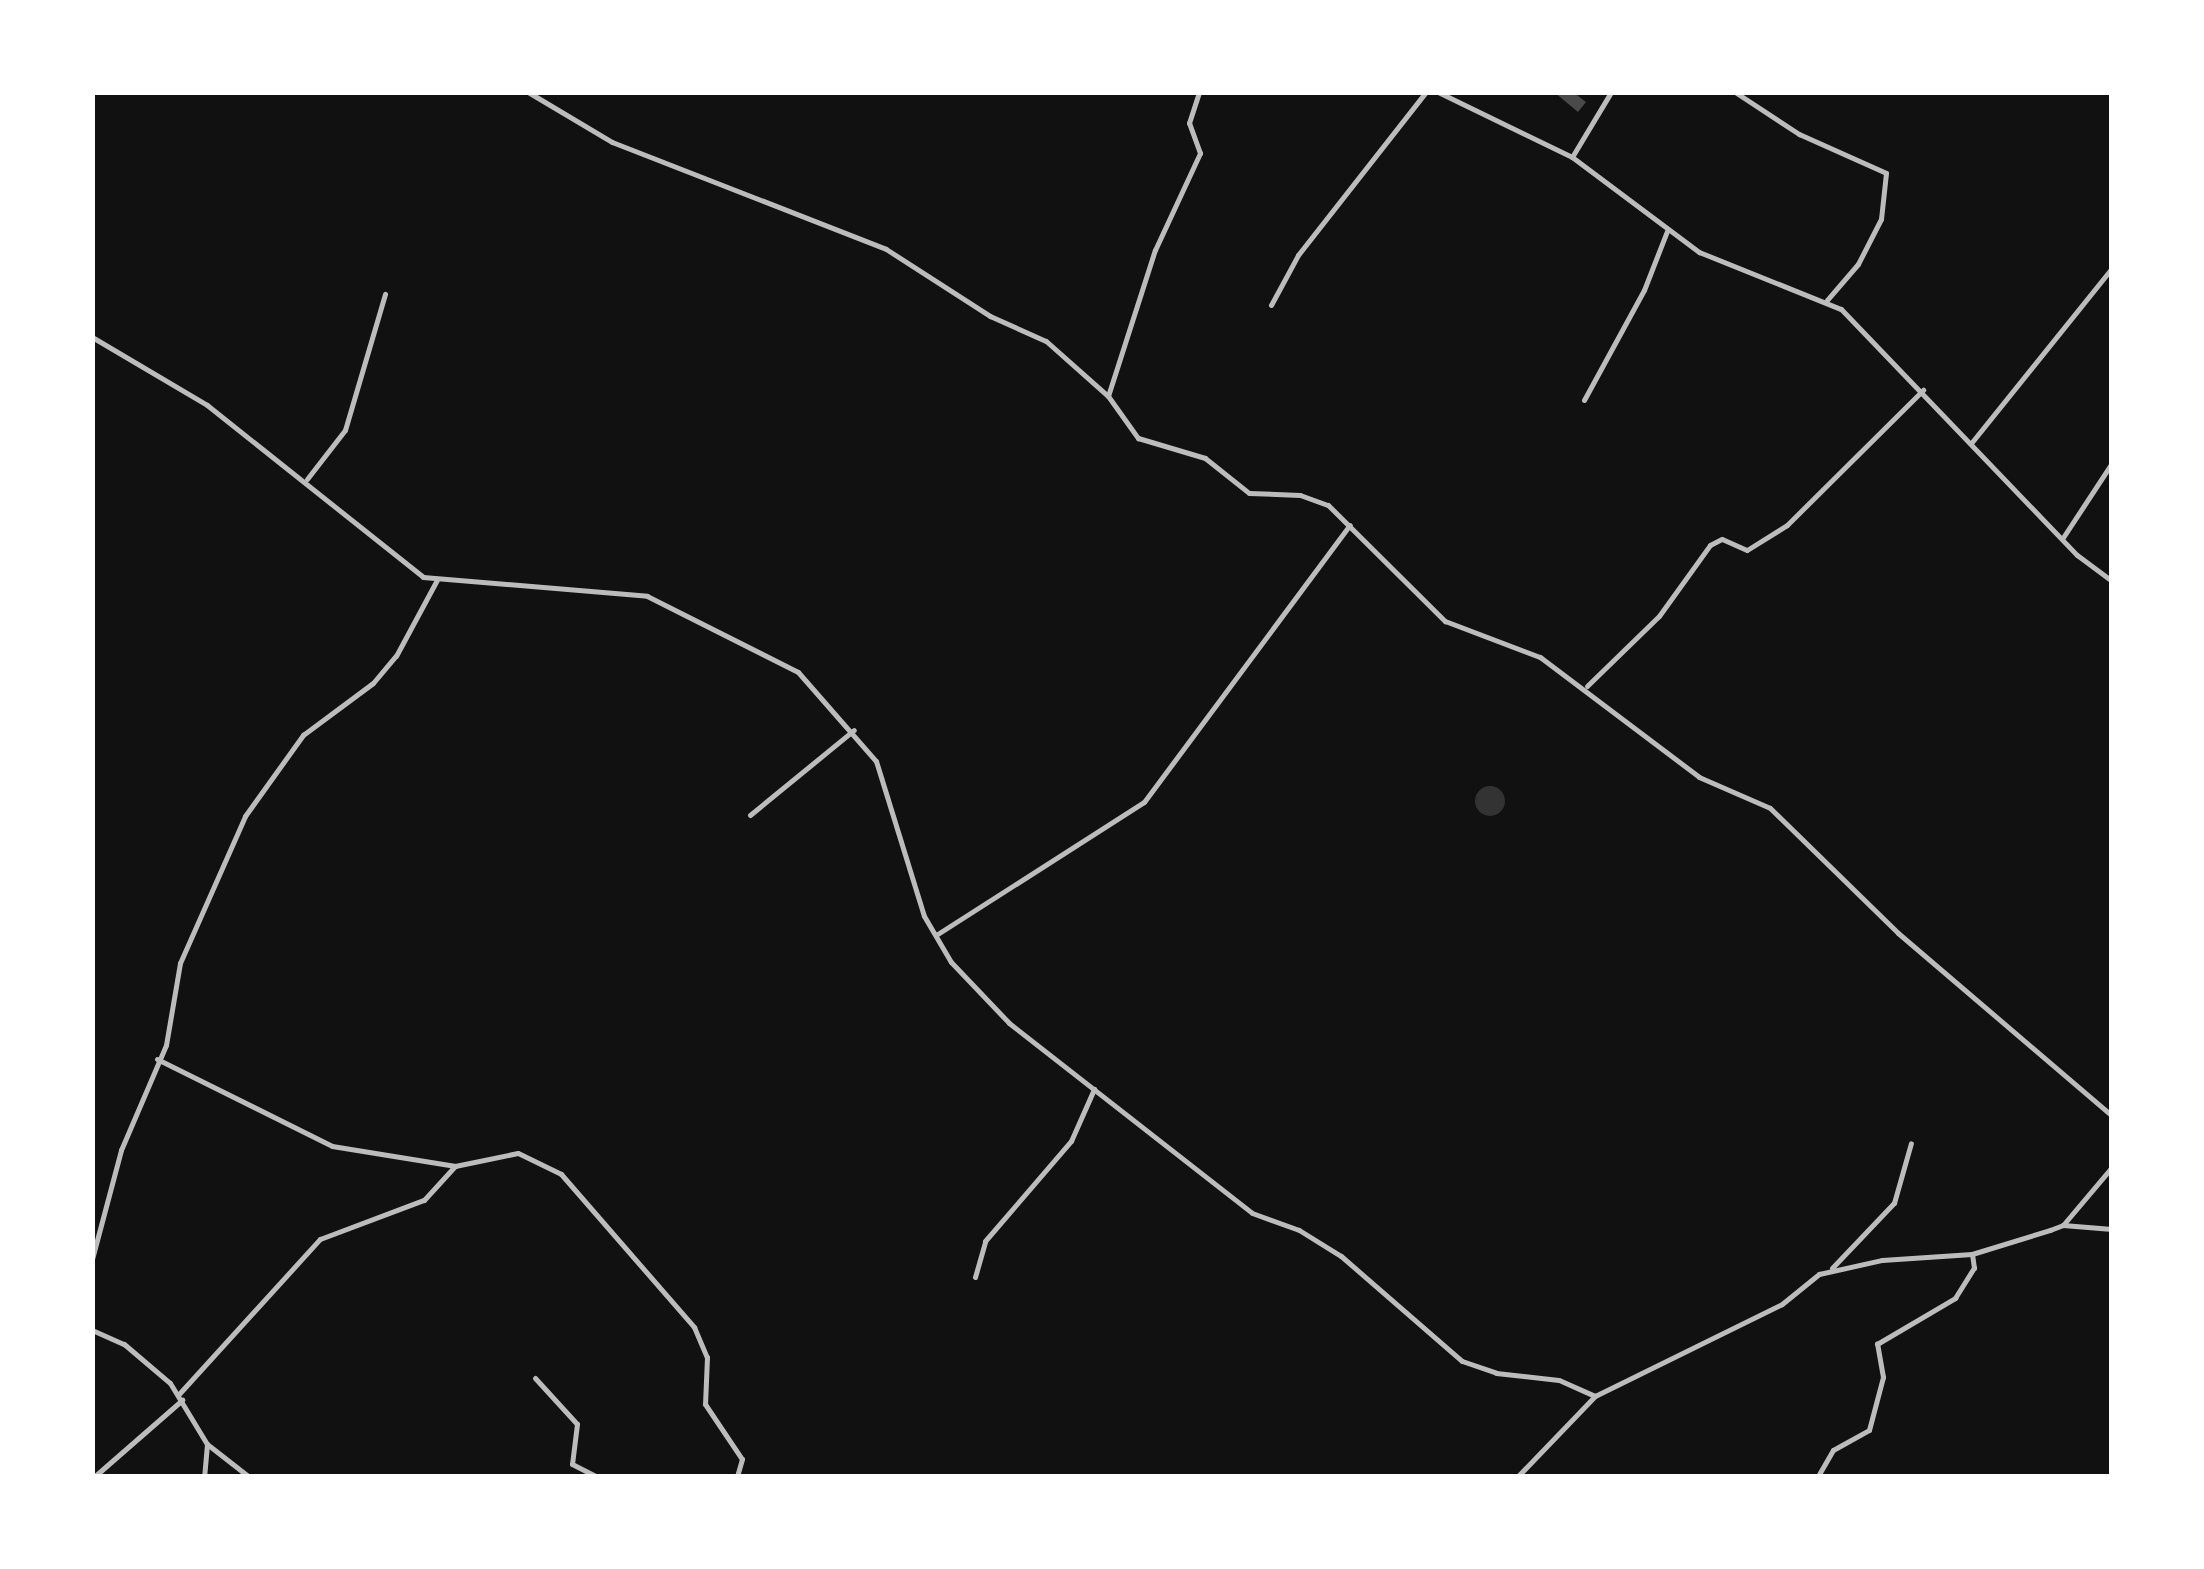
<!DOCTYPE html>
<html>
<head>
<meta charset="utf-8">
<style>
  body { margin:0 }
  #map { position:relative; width:2204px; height:1569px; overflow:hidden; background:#111; font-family:Georgia,serif }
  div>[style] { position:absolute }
  .water>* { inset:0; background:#333 }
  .round { border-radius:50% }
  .building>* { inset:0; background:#4a4a4a }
  .minor>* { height:5px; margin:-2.5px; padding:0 2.5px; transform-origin:2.5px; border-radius:2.5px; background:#bcbcbc }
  span { translate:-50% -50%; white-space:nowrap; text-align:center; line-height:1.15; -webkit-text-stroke:10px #fff; paint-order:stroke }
  .frame { position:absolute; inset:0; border:95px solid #fff; pointer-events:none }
</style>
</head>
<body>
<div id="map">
  <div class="water">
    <div class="round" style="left:1475px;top:786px;width:30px;height:30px"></div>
  </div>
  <div class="building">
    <div style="clip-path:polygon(1554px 92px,1573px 92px,1586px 102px,1578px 112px)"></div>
  </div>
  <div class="minor">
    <div style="left:528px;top:92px;width:98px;rotate:30.8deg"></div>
    <div style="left:612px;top:142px;width:294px;rotate:21.3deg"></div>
    <div style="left:886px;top:249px;width:124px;rotate:32.8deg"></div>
    <div style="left:990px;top:316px;width:61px;rotate:24.1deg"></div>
    <div style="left:1046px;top:341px;width:83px;rotate:41.6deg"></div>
    <div style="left:1108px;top:396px;width:52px;rotate:54.5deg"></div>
    <div style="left:1138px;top:438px;width:70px;rotate:16.6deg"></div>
    <div style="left:1205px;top:458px;width:56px;rotate:38.5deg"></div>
    <div style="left:1249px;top:493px;width:51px;rotate:2.2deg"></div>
    <div style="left:1300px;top:495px;width:30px;rotate:20deg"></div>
    <div style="left:1328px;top:505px;width:165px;rotate:44.8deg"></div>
    <div style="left:1445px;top:621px;width:102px;rotate:20.8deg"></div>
    <div style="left:1540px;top:657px;width:199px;rotate:37deg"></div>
    <div style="left:1699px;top:777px;width:77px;rotate:23.6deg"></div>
    <div style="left:1770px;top:808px;width:179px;rotate:44.3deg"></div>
    <div style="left:1898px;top:933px;width:282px;rotate:40.5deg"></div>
    <div style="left:1438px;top:92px;width:149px;rotate:25.9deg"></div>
    <div style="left:1572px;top:157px;width:159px;rotate:36.8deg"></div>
    <div style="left:1699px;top:252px;width:153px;rotate:21.9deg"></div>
    <div style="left:1841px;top:309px;width:341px;rotate:46.2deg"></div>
    <div style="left:2077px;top:555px;width:44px;rotate:36.6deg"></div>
    <div style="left:1735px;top:92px;width:77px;rotate:33.3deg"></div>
    <div style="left:1799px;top:134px;width:95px;rotate:24.1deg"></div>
    <div style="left:1886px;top:173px;width:46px;rotate:96.2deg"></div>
    <div style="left:1881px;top:219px;width:51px;rotate:117.1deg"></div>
    <div style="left:1858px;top:264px;width:48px;rotate:130.7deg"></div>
    <div style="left:1572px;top:157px;width:76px;rotate:-59deg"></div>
    <div style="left:1271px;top:305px;width:57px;rotate:-61.6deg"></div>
    <div style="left:1298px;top:255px;width:207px;rotate:-51.9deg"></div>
    <div style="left:92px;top:337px;width:134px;rotate:30.6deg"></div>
    <div style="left:207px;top:405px;width:276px;rotate:38.5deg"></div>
    <div style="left:423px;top:577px;width:225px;rotate:4.8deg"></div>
    <div style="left:647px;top:596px;width:169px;rotate:26.7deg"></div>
    <div style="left:798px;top:672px;width:118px;rotate:48.8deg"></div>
    <div style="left:876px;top:761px;width:162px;rotate:72.8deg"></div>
    <div style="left:924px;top:916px;width:53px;rotate:59.6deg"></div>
    <div style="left:951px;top:962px;width:84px;rotate:46.4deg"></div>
    <div style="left:1009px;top:1023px;width:308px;rotate:38deg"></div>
    <div style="left:1252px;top:1213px;width:50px;rotate:19.9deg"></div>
    <div style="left:1299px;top:1230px;width:49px;rotate:31.8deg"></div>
    <div style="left:1341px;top:1256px;width:160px;rotate:41deg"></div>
    <div style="left:1462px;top:1361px;width:36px;rotate:19deg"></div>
    <div style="left:1496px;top:1373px;width:63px;rotate:6.3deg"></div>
    <div style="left:1559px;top:1380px;width:39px;rotate:24deg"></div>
    <div style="left:1108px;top:396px;width:153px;rotate:-72.2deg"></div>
    <div style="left:1155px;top:250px;width:107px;rotate:-65.1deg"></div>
    <div style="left:1200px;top:153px;width:32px;rotate:-110deg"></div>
    <div style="left:1189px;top:123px;width:33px;rotate:-72deg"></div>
    <div style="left:1584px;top:400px;width:125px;rotate:-61.4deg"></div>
    <div style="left:1644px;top:290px;width:63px;rotate:-68.7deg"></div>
    <div style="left:1972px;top:442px;width:223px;rotate:-51.2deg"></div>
    <div style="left:307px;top:479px;width:62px;rotate:-52.2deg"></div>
    <div style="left:345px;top:430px;width:142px;rotate:-73.6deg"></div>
    <div style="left:2062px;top:539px;width:91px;rotate:-56.7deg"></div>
    <div style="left:1587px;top:686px;width:100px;rotate:-44.2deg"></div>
    <div style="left:1659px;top:616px;width:87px;rotate:-54.3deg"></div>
    <div style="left:1710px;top:545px;width:13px;rotate:-27deg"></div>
    <div style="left:1722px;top:539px;width:27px;rotate:24deg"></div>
    <div style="left:1747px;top:550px;width:47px;rotate:-32deg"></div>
    <div style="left:1787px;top:525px;width:192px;rotate:-44.8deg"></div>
    <div style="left:750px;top:815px;width:134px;rotate:-39.3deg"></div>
    <div style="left:936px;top:935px;width:247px;rotate:-32.6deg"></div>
    <div style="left:1144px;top:802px;width:345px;rotate:-53.4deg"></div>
    <div style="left:157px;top:1059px;width:195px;rotate:26.4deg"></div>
    <div style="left:332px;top:1146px;width:125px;rotate:9.2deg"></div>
    <div style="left:2063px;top:1225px;width:49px;rotate:4.7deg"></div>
    <div style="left:92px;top:1259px;width:113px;rotate:-75.1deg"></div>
    <div style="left:121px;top:1150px;width:114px;rotate:-66.8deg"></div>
    <div style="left:166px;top:1045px;width:83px;rotate:-80.3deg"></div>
    <div style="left:180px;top:963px;width:161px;rotate:-66.1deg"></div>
    <div style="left:245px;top:816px;width:100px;rotate:-54.4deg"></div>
    <div style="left:303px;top:735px;width:87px;rotate:-36.6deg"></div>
    <div style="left:373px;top:683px;width:35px;rotate:-50deg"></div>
    <div style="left:396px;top:656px;width:86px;rotate:-61.7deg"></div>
    <div style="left:1832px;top:1268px;width:90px;rotate:-46.4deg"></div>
    <div style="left:1894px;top:1203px;width:62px;rotate:-74.2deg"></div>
    <div style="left:975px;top:1277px;width:37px;rotate:-74deg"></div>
    <div style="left:985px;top:1241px;width:132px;rotate:-49.3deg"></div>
    <div style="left:1071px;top:1141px;width:57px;rotate:-66.1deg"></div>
    <div style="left:92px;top:1330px;width:35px;rotate:24deg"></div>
    <div style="left:124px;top:1344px;width:60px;rotate:40.3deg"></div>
    <div style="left:170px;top:1383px;width:71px;rotate:58.8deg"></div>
    <div style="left:207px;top:1444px;width:32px;rotate:95deg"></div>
    <div style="left:535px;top:1378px;width:62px;rotate:47.6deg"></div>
    <div style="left:577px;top:1424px;width:40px;rotate:97.1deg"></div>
    <div style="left:572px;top:1464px;width:27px;rotate:27deg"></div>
    <div style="left:178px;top:1395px;width:211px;rotate:-47.7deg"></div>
    <div style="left:320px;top:1239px;width:111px;rotate:-20.6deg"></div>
    <div style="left:424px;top:1200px;width:46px;rotate:-47.6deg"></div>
    <div style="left:455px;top:1166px;width:64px;rotate:-11.7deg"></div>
    <div style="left:518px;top:1153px;width:48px;rotate:26deg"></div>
    <div style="left:561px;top:1174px;width:203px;rotate:49deg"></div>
    <div style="left:694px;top:1327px;width:33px;rotate:67deg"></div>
    <div style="left:707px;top:1357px;width:47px;rotate:92.4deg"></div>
    <div style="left:705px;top:1404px;width:66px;rotate:56.1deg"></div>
    <div style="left:742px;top:1459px;width:18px;rotate:106deg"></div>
    <div style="left:207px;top:1444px;width:52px;rotate:38deg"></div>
    <div style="left:95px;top:1476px;width:116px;rotate:-41.1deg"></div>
    <div style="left:1518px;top:1476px;width:111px;rotate:-46.1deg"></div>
    <div style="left:1595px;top:1396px;width:208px;rotate:-26.2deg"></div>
    <div style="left:1782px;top:1304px;width:48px;rotate:-39deg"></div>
    <div style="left:1819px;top:1274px;width:65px;rotate:-12.5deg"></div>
    <div style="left:1882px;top:1260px;width:90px;rotate:-3.8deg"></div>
    <div style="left:1972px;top:1254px;width:82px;rotate:-17.1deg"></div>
    <div style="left:2050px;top:1230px;width:14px;rotate:-21deg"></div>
    <div style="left:2063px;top:1225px;width:76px;rotate:-49.8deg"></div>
    <div style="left:1818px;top:1476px;width:30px;rotate:-60deg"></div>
    <div style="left:1833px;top:1450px;width:41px;rotate:-29.1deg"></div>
    <div style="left:1869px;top:1430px;width:55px;rotate:-75.2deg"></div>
    <div style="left:1883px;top:1377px;width:34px;rotate:-100deg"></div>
    <div style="left:1877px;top:1344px;width:91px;rotate:-30.5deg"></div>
    <div style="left:1955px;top:1298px;width:36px;rotate:-58deg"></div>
    <div style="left:1974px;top:1268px;width:14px;rotate:-98deg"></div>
  </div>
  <div class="frame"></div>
</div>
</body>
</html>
